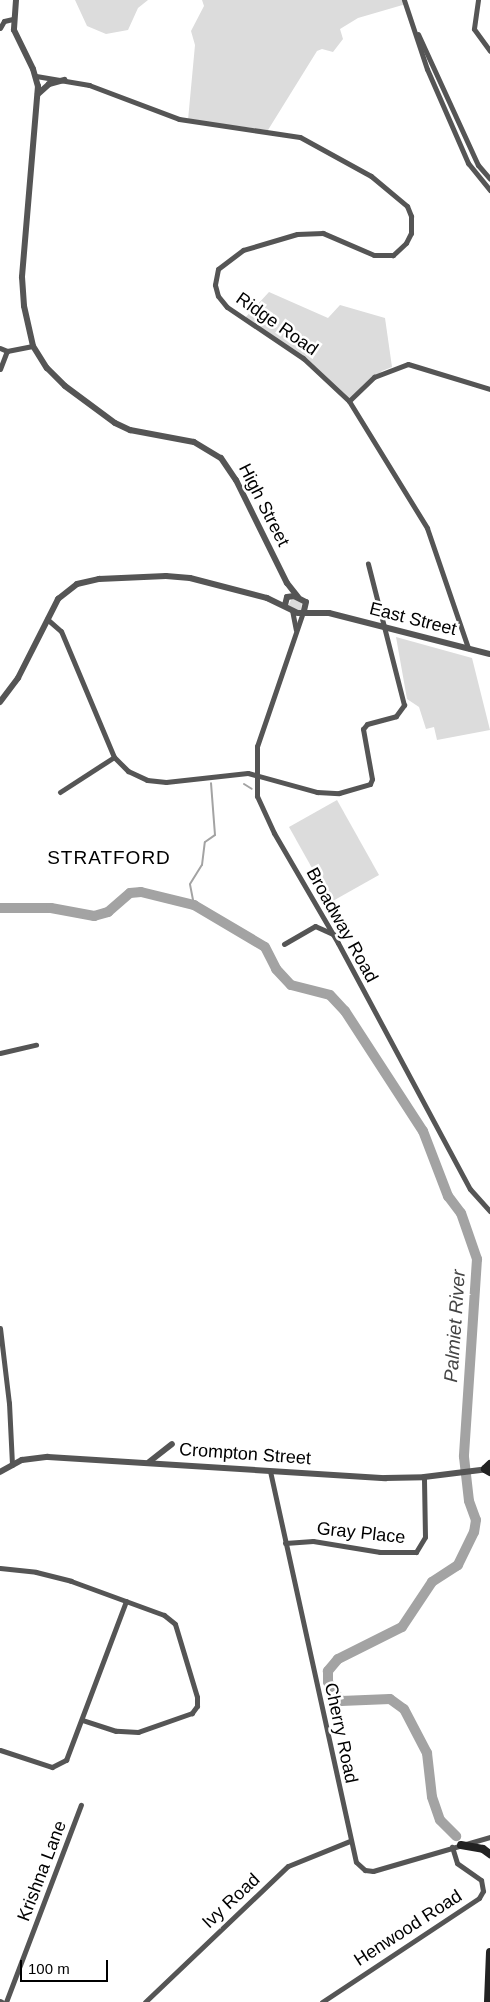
<!DOCTYPE html>
<html>
<head>
<meta charset="utf-8">
<style>
  body { margin:0 }
  #map { position:relative; width:490px; height:2002px; overflow:hidden; background:#fff; font-family:Helvetica,sans-serif }
  div>[style] { position:absolute }
  .green>* { inset:0; background:#dcdcdc }
  .stream>* { height:2px; margin:-1px; padding:0 1px; transform-origin:1px; border-radius:1px; background:#a3a3a3 }
  .river>* { height:10px; margin:-5px; padding:0 5px; transform-origin:5px; border-radius:5px; background:#a3a3a3 }
  .minor>* { height:5px; margin:-2.5px; padding:0 2.5px; transform-origin:2.5px; border-radius:2.5px; background:#555 }
  .tertiary>* { height:6px; margin:-3px; padding:0 3px; transform-origin:3px; border-radius:3px; background:#555 }
  .secondary>* { height:8px; margin:-4px; padding:0 4px; transform-origin:4px; border-radius:4px; background:#222 }
  span { translate:-50% -50%; white-space:nowrap; text-align:center; line-height:1.15; -webkit-text-stroke:5px #fff; paint-order:stroke }
  .street-label { font-size:18px; color:#000 }
  .neighbourhood-label { font-size:19px; color:#000; letter-spacing:1px }
  .water-label { font-size:19px; color:#444; font-style:italic }
  .scale { position:absolute; left:20px; top:1960px; width:88px; height:22px; box-sizing:border-box; border:2px solid #000; border-top:0; padding-left:6px; font-size:15px; line-height:18px; white-space:nowrap; color:#000; -webkit-text-stroke:4px #fff; paint-order:stroke }
</style>
</head>
<body>
<div id="map">
  <div class="green">
    <div style="clip-path:polygon(75px 0,148px 0,138px 8px,128px 30px,106px 34px,87px 26px)"></div>
    <div style="clip-path:polygon(202px 0,404px 0,406px 4px,358px 18px,340px 29px,343px 39px,333px 52px,322px 49px,317px 51px,268px 130px,188px 120px,195px 45px,191px 31px,204px 6px)"></div>
    <div style="clip-path:polygon(269px 292px,328px 318px,340px 305px,385px 318px,392px 367px,382px 371px,349px 401px,316px 367px,244px 319px)"></div>
    <div style="clip-path:polygon(292px 598px,302px 602px,301px 611px,288px 606px)"></div>
    <div style="clip-path:polygon(396px 637px,472px 658px,490px 730px,437px 740px,434px 727px,426px 729px,419px 707px,407px 699px)"></div>
    <div style="clip-path:polygon(337px 800px,379px 875px,331px 902px,289px 827px)"></div>
  </div>
  <div class="stream">
    <div style="left:244px;top:784px;width:9px;rotate:32deg"></div>
    <div style="left:194px;top:905px;width:21px;rotate:-101deg"></div>
    <div style="left:190px;top:884px;width:22px;rotate:-58deg"></div>
    <div style="left:202px;top:865px;width:23px;rotate:-83deg"></div>
    <div style="left:205px;top:842px;width:12px;rotate:-35deg"></div>
    <div style="left:215px;top:835px;width:52px;rotate:-94.4deg"></div>
  </div>
  <div class="river">
    <div style="left:0;top:908px;width:51px"></div>
    <div style="left:51px;top:908px;width:44px;rotate:10.5deg"></div>
    <div style="left:94px;top:916px;width:15px;rotate:-16deg"></div>
    <div style="left:108px;top:912px;width:29px;rotate:-41deg"></div>
    <div style="left:130px;top:893px;width:11px;rotate:-5deg"></div>
    <div style="left:141px;top:892px;width:55px;rotate:13.8deg"></div>
    <div style="left:194px;top:905px;width:82px;rotate:30.6deg"></div>
    <div style="left:265px;top:947px;width:25px;rotate:63deg"></div>
    <div style="left:276px;top:969px;width:22px;rotate:47deg"></div>
    <div style="left:291px;top:985px;width:40px;rotate:14.4deg"></div>
    <div style="left:330px;top:995px;width:22px;rotate:47deg"></div>
    <div style="left:345px;top:1011px;width:143px;rotate:57deg"></div>
    <div style="left:423px;top:1131px;width:70px;rotate:69deg"></div>
    <div style="left:448px;top:1196px;width:21px;rotate:53deg"></div>
    <div style="left:461px;top:1213px;width:49px;rotate:70.8deg"></div>
    <div style="left:477px;top:1259px;width:198px;rotate:93.8deg"></div>
    <div style="left:464px;top:1457px;width:44px;rotate:83.5deg"></div>
    <div style="left:469px;top:1501px;width:20px;rotate:70deg"></div>
    <div style="left:476px;top:1520px;width:12px;rotate:99deg"></div>
    <div style="left:474px;top:1532px;width:37px;rotate:116deg"></div>
    <div style="left:458px;top:1565px;width:31px;rotate:147deg"></div>
    <div style="left:432px;top:1582px;width:54px;rotate:123.7deg"></div>
    <div style="left:402px;top:1627px;width:72px;rotate:153.4deg"></div>
    <div style="left:338px;top:1659px;width:16px;rotate:130deg"></div>
    <div style="left:328px;top:1671px;width:11px;rotate:90deg"></div>
    <div style="left:328px;top:1682px;width:23px;rotate:56deg"></div>
    <div style="left:341px;top:1701px;width:49px;rotate:-2.3deg"></div>
    <div style="left:390px;top:1699px;width:17px;rotate:36deg"></div>
    <div style="left:404px;top:1709px;width:50px;rotate:62.4deg"></div>
    <div style="left:427px;top:1753px;width:44px;rotate:83.5deg"></div>
    <div style="left:432px;top:1797px;width:24px;rotate:71deg"></div>
    <div style="left:440px;top:1820px;width:23px;rotate:45deg"></div>
  </div>
  <div class="minor">
    <div style="left:404px;top:0;width:73px;rotate:71.6deg"></div>
    <div style="left:427px;top:69px;width:103px;rotate:66.4deg"></div>
    <div style="left:468px;top:163px;width:35px;rotate:51deg"></div>
    <div style="left:478px;top:0;width:29px;rotate:98deg"></div>
    <div style="left:474px;top:29px;width:27px;rotate:54deg"></div>
    <div style="left:0;top:28px;width:8px;rotate:-60deg"></div>
    <div style="left:4px;top:21px;width:9px;rotate:-13deg"></div>
    <div style="left:418px;top:34px;width:144px;rotate:65.4deg"></div>
    <div style="left:478px;top:165px;width:18px;rotate:49deg"></div>
    <div style="left:36px;top:76px;width:54px;rotate:9.6deg"></div>
    <div style="left:89px;top:85px;width:96px;rotate:20.7deg"></div>
    <div style="left:179px;top:119px;width:122px;rotate:8.5deg"></div>
    <div style="left:300px;top:137px;width:81px;rotate:28.8deg"></div>
    <div style="left:371px;top:176px;width:47px;rotate:39.8deg"></div>
    <div style="left:407px;top:206px;width:11px;rotate:68deg"></div>
    <div style="left:411px;top:216px;width:17px;rotate:90deg"></div>
    <div style="left:411px;top:233px;width:11px;rotate:117deg"></div>
    <div style="left:406px;top:243px;width:18px;rotate:137deg"></div>
    <div style="left:393px;top:255px;width:19px;rotate:180deg"></div>
    <div style="left:374px;top:255px;width:56px;rotate:-156.7deg"></div>
    <div style="left:323px;top:233px;width:26px;rotate:178deg"></div>
    <div style="left:297px;top:234px;width:56px;rotate:163.5deg"></div>
    <div style="left:243px;top:250px;width:31px;rotate:143deg"></div>
    <div style="left:218px;top:269px;width:16px;rotate:101deg"></div>
    <div style="left:215px;top:285px;width:11px;rotate:75deg"></div>
    <div style="left:218px;top:296px;width:14px;rotate:51deg"></div>
    <div style="left:227px;top:307px;width:92px;rotate:33.9deg"></div>
    <div style="left:303px;top:358px;width:63px;rotate:43.1deg"></div>
    <div style="left:349px;top:401px;width:149px;rotate:58.4deg"></div>
    <div style="left:427px;top:528px;width:127px;rotate:71.1deg"></div>
    <div style="left:0;top:348px;width:8px;rotate:23deg"></div>
    <div style="left:0;top:369px;width:19px;rotate:-69deg"></div>
    <div style="left:7px;top:351px;width:26px;rotate:-11deg"></div>
    <div style="left:349px;top:401px;width:35px;rotate:-44deg"></div>
    <div style="left:374px;top:377px;width:36px;rotate:-21deg"></div>
    <div style="left:408px;top:364px;width:86px;rotate:17deg"></div>
    <div style="left:292px;top:610px;width:20px;rotate:79deg"></div>
    <div style="left:303px;top:612px;width:142px;rotate:108.9deg"></div>
    <div style="left:257px;top:746px;width:50px;rotate:90deg"></div>
    <div style="left:257px;top:796px;width:41px;rotate:65.3deg"></div>
    <div style="left:274px;top:833px;width:127px;rotate:59.8deg"></div>
    <div style="left:338px;top:943px;width:279px;rotate:61.8deg"></div>
    <div style="left:470px;top:1189px;width:30px;rotate:48deg"></div>
    <div style="left:47px;top:619px;width:18px;rotate:41deg"></div>
    <div style="left:61px;top:631px;width:137px;rotate:67.2deg"></div>
    <div style="left:114px;top:757px;width:20px;rotate:45deg"></div>
    <div style="left:128px;top:771px;width:21px;rotate:25deg"></div>
    <div style="left:147px;top:780px;width:19px;rotate:6deg"></div>
    <div style="left:166px;top:782px;width:82px;rotate:-6.3deg"></div>
    <div style="left:248px;top:773px;width:72px;rotate:15.4deg"></div>
    <div style="left:317px;top:792px;width:22px;rotate:3deg"></div>
    <div style="left:339px;top:793px;width:32px;rotate:-16deg"></div>
    <div style="left:370px;top:784px;width:5px;rotate:-68deg"></div>
    <div style="left:372px;top:779px;width:51px;rotate:-100.2deg"></div>
    <div style="left:363px;top:729px;width:6px;rotate:-51deg"></div>
    <div style="left:367px;top:724px;width:30px;rotate:-15deg"></div>
    <div style="left:396px;top:716px;width:14px;rotate:-54deg"></div>
    <div style="left:404px;top:705px;width:146px;rotate:-104.3deg"></div>
    <div style="left:60px;top:792px;width:64px;rotate:-32.9deg"></div>
    <div style="left:284px;top:944px;width:36px;rotate:-30deg"></div>
    <div style="left:315px;top:926px;width:20px;rotate:24deg"></div>
    <div style="left:0;top:1053px;width:37px;rotate:-13deg"></div>
    <div style="left:0;top:1328px;width:76px;rotate:83.2deg"></div>
    <div style="left:9px;top:1403px;width:62px;rotate:87.2deg"></div>
    <div style="left:270px;top:1471px;width:400px;rotate:77.6deg"></div>
    <div style="left:356px;top:1862px;width:12px;rotate:42deg"></div>
    <div style="left:365px;top:1870px;width:8px;rotate:7deg"></div>
    <div style="left:373px;top:1871px;width:122px;rotate:-16.2deg"></div>
    <div style="left:285px;top:1543px;width:28px;rotate:-4deg"></div>
    <div style="left:313px;top:1541px;width:68px;rotate:9.3deg"></div>
    <div style="left:380px;top:1552px;width:36px"></div>
    <div style="left:416px;top:1552px;width:17px;rotate:-59deg"></div>
    <div style="left:425px;top:1537px;width:60px;rotate:-91deg"></div>
    <div style="left:0;top:1568px;width:36px;rotate:6deg"></div>
    <div style="left:36px;top:1572px;width:36px;rotate:14deg"></div>
    <div style="left:71px;top:1581px;width:99px;rotate:20.1deg"></div>
    <div style="left:164px;top:1615px;width:14px;rotate:39deg"></div>
    <div style="left:175px;top:1624px;width:76px;rotate:73.2deg"></div>
    <div style="left:197px;top:1697px;width:9px;rotate:90deg"></div>
    <div style="left:197px;top:1706px;width:9px;rotate:126deg"></div>
    <div style="left:192px;top:1713px;width:57px;rotate:160.6deg"></div>
    <div style="left:138px;top:1732px;width:22px;rotate:-177deg"></div>
    <div style="left:116px;top:1731px;width:35px;rotate:-162deg"></div>
    <div style="left:0;top:1750px;width:55px;rotate:18.1deg"></div>
    <div style="left:52px;top:1767px;width:16px;rotate:-27deg"></div>
    <div style="left:66px;top:1760px;width:170px;rotate:-69.3deg"></div>
    <div style="left:0;top:2001px;width:2px;rotate:27deg"></div>
    <div style="left:6px;top:2002px;width:211px;rotate:-69.2deg"></div>
    <div style="left:145px;top:2002px;width:197px;rotate:-43.6deg"></div>
    <div style="left:288px;top:1866px;width:67px;rotate:-22deg"></div>
    <div style="left:322px;top:2002px;width:188px;rotate:-33.5deg"></div>
    <div style="left:479px;top:1898px;width:8px;rotate:-60deg"></div>
    <div style="left:483px;top:1891px;width:11px;rotate:-100deg"></div>
    <div style="left:481px;top:1880px;width:29px;rotate:-145deg"></div>
    <div style="left:457px;top:1863px;width:17px;rotate:-107deg"></div>
  </div>
  <div class="tertiary">
    <div style="left:16px;top:0;width:30px;rotate:94deg"></div>
    <div style="left:14px;top:30px;width:43px;rotate:64deg"></div>
    <div style="left:33px;top:69px;width:18px;rotate:74deg"></div>
    <div style="left:38px;top:86px;width:192px;rotate:94.8deg"></div>
    <div style="left:22px;top:277px;width:29px;rotate:86deg"></div>
    <div style="left:24px;top:306px;width:41px;rotate:77.3deg"></div>
    <div style="left:33px;top:346px;width:26px;rotate:58deg"></div>
    <div style="left:47px;top:368px;width:25px;rotate:45deg"></div>
    <div style="left:65px;top:386px;width:62px;rotate:36.5deg"></div>
    <div style="left:115px;top:423px;width:17px;rotate:25deg"></div>
    <div style="left:130px;top:430px;width:65px;rotate:10.6deg"></div>
    <div style="left:194px;top:442px;width:31px;rotate:31deg"></div>
    <div style="left:221px;top:458px;width:27px;rotate:56deg"></div>
    <div style="left:236px;top:480px;width:115px;rotate:63.7deg"></div>
    <div style="left:287px;top:583px;width:18px;rotate:52deg"></div>
    <div style="left:38px;top:94px;width:15px;rotate:-42deg"></div>
    <div style="left:49px;top:84px;width:16px;rotate:-15deg"></div>
    <div style="left:285px;top:605px;width:8px;rotate:-76deg"></div>
    <div style="left:287px;top:597px;width:7px;rotate:-8deg"></div>
    <div style="left:294px;top:596px;width:13px;rotate:27deg"></div>
    <div style="left:306px;top:602px;width:9px;rotate:103deg"></div>
    <div style="left:0;top:702px;width:30px;rotate:-53deg"></div>
    <div style="left:18px;top:678px;width:89px;rotate:-63.1deg"></div>
    <div style="left:58px;top:599px;width:24px;rotate:-38deg"></div>
    <div style="left:77px;top:584px;width:23px;rotate:-13deg"></div>
    <div style="left:99px;top:579px;width:67px;rotate:-2.6deg"></div>
    <div style="left:166px;top:576px;width:24px;rotate:5deg"></div>
    <div style="left:190px;top:578px;width:80px;rotate:14.6deg"></div>
    <div style="left:267px;top:598px;width:34px;rotate:26deg"></div>
    <div style="left:298px;top:613px;width:31px"></div>
    <div style="left:329px;top:613px;width:166px;rotate:14.3deg"></div>
    <div style="left:149px;top:1462px;width:29px;rotate:-38deg"></div>
    <div style="left:0;top:1472px;width:25px;rotate:-29deg"></div>
    <div style="left:22px;top:1460px;width:26px;rotate:-7deg"></div>
    <div style="left:48px;top:1457px;width:338px;rotate:3.6deg"></div>
    <div style="left:385px;top:1478px;width:39px;rotate:-1deg"></div>
    <div style="left:424px;top:1477px;width:65px;rotate:-7deg"></div>
  </div>
  <div class="secondary">
    <div style="left:490px;top:1464px;width:7px;rotate:135deg"></div>
    <div style="left:485px;top:1469px;width:6px;rotate:31deg"></div>
    <div style="left:461px;top:1845px;width:22px;rotate:10deg"></div>
    <div style="left:483px;top:1849px;width:9px;rotate:36deg"></div>
    <div style="left:488px;top:2002px;width:50px;rotate:-87.7deg"></div>
  </div>
  <div class="street-label">
    <span style="left:277px;top:324px;rotate:35deg">Ridge Road</span>
    <span style="left:264px;top:505px;rotate:63deg">High Street</span>
    <span style="left:413px;top:619px;rotate:14deg">East Street</span>
    <span style="left:342px;top:925px;rotate:61deg">Broadway Road</span>
    <span style="left:245px;top:1454px;rotate:4deg">Crompton Street</span>
    <span style="left:361px;top:1533px;rotate:6deg">Gray Place</span>
    <span style="left:341px;top:1733px;rotate:78deg">Cherry Road</span>
    <span style="left:42px;top:1871px;rotate:-69deg">Krishna Lane</span>
    <span style="left:231px;top:1901px;rotate:-43deg">Ivy Road</span>
    <span style="left:408px;top:1928px;rotate:-33deg">Henwood Road</span>
  </div>
  <div class="neighbourhood-label">
    <span style="left:109px;top:858px">STRATFORD</span>
  </div>
  <div class="water-label">
    <span style="left:455px;top:1326px;rotate:-86deg">Palmiet River</span>
  </div>
  <div class="scale">100 m</div>
</div>
</body>
</html>
